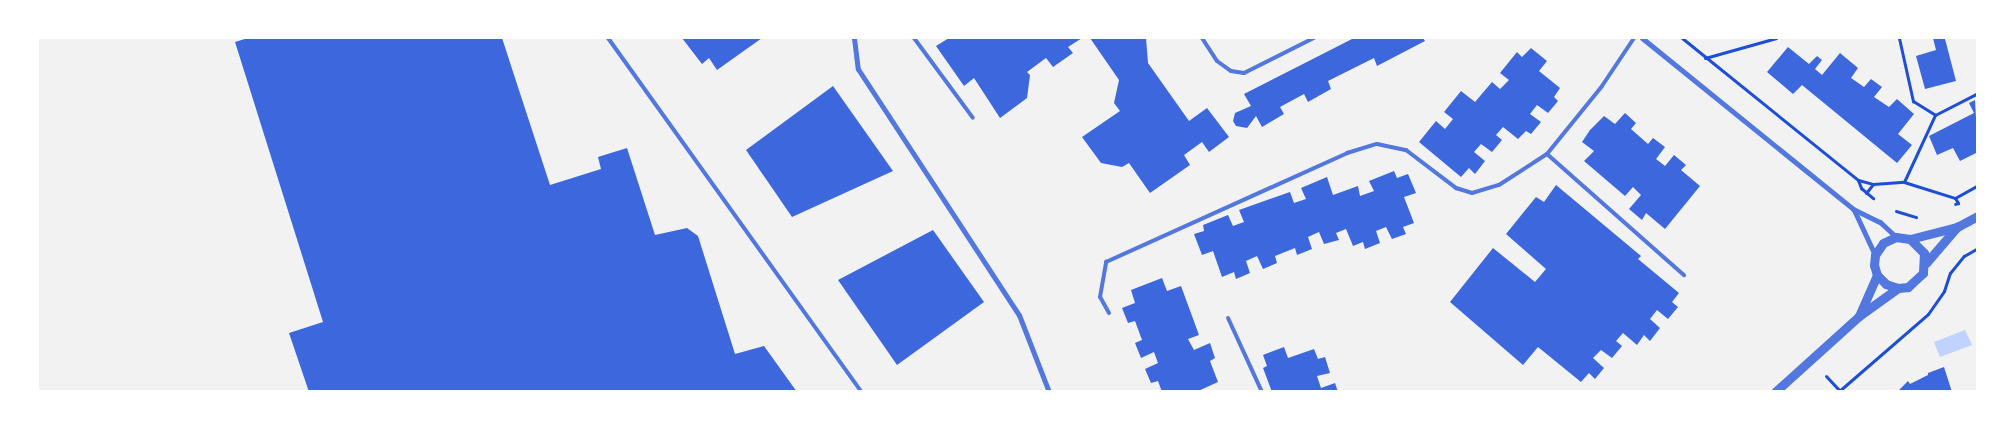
<!DOCTYPE html>
<html>
<head>
<meta charset="utf-8">
<style>
  body { margin:0 }
  #map { position:relative; width:2015px; height:429px; overflow:hidden; background:#f2f2f2; font-family:"Playfair Display",serif }
  div>[style] { position:absolute }
  .water>* { inset:0; background:#bfd3fe }
  .building>* { inset:0; background:#3d67dc }
  .path>* { height:3px; margin:-1.5px; padding:0 1.5px; transform-origin:1.5px; border-radius:1.5px; background:#1d4ed8 }
  .service>* { height:4px; margin:-2px; padding:0 2px; transform-origin:2px; border-radius:2px; background:#5277de }
  .minor>* { height:5px; margin:-2.5px; padding:0 2.5px; transform-origin:2.5px; border-radius:2.5px; background:#5277de }
  .tertiary>* { height:9px; margin:-4.5px; padding:0 4.5px; transform-origin:4.5px; border-radius:4.5px; background:#5277de }
  span { translate:-50% -50%; white-space:nowrap; text-align:center; line-height:1.15; -webkit-text-stroke:5px #fff; paint-order:stroke }
  .frame { position:absolute; inset:0; border:39px solid #fff; pointer-events:none }
</style>
</head>
<body>
<div id="map">
  <div class="water">
    <div style="clip-path:polygon(1965px 330px,1972px 345px,1940px 357px,1934px 342px)"></div>
  </div>
  <div class="building">
    <div style="clip-path:polygon(248px 38px,502px 38px,550px 185px,601px 169px,598px 157px,627px 148px,655px 235px,687px 228px,698px 236px,735px 354px,764px 346px,797px 392px,309px 392px,289px 333px,323px 322px,235px 42px)"></div>
    <div style="clip-path:polygon(682px 38px,762px 38px,717px 70px,709px 58px,702px 64px)"></div>
    <div style="clip-path:polygon(949px 38px,1082px 38px,1068px 47px,1073px 53px,1053px 67px,1046px 58px,1027px 72px,1030px 75px,1027px 98px,1000px 118px,974px 78px,964px 86px,936px 46px)"></div>
    <div style="clip-path:polygon(1090px 38px,1146px 38px,1148px 63px,1189px 121px,1207px 108px,1229px 137px,1209px 152px,1202px 142px,1184px 155px,1190px 165px,1150px 193px,1129px 163px,1122px 167px,1101px 163px,1082px 137px,1120px 111px,1114px 103px,1119px 80px)"></div>
    <div style="clip-path:polygon(1354px 38px,1423px 38px,1425px 41px,1377px 66px,1374px 58px,1328px 81px,1331px 89px,1308px 102px,1304px 94px,1280px 107px,1284px 114px,1262px 127px,1256px 116px,1247px 128px,1236px 126px,1233px 121px,1235px 113px,1251px 106px,1244px 94px)"></div>
    <div style="clip-path:polygon(1933px 38px,1949px 38px,1945px 39px,1956px 81px,1925px 89px,1916px 56px,1936px 50px)"></div>
    <div style="clip-path:polygon(1788px 47px,1809px 64px,1817px 56px,1822px 60px,1815px 69px,1822px 75px,1840px 53px,1858px 68px,1851px 78px,1864px 87px,1871px 79px,1882px 87px,1874px 97px,1889px 107px,1897px 99px,1914px 114px,1898px 134px,1912px 145px,1897px 163px,1802px 85px,1793px 94px,1767px 72px)"></div>
    <div style="clip-path:polygon(1531px 48px,1547px 61px,1539px 71px,1560px 88px,1554px 97px,1558px 101px,1548px 113px,1537px 105px,1530px 114px,1541px 122px,1531px 134px,1526px 131px,1518px 139px,1503px 127px,1496px 135px,1502px 140px,1492px 152px,1481px 144px,1474px 152px,1485px 161px,1475px 174px,1469px 168px,1461px 177px,1419px 142px,1436px 121px,1445px 129px,1453px 119px,1444px 112px,1461px 91px,1475px 102px,1492px 82px,1500px 89px,1509px 80px,1500px 73px,1517px 52px,1522px 57px)"></div>
    <div style="clip-path:polygon(833px 86px,893px 171px,792px 217px,746px 150px)"></div>
    <div style="clip-path:polygon(1975px 100px,1978px 152px,1960px 161px,1953px 148px,1937px 155px,1929px 136px,1974px 113px,1969px 103px)"></div>
    <div style="clip-path:polygon(1625px 113px,1636px 123px,1631px 129px,1648px 144px,1653px 138px,1665px 147px,1656px 159px,1665px 166px,1674px 155px,1686px 165px,1681px 170px,1700px 186px,1665px 229px,1646px 213px,1642px 220px,1629px 209px,1641px 195px,1633px 187px,1625px 196px,1584px 161px,1594px 151px,1582px 142px,1590px 130px,1604px 116px,1615px 124px)"></div>
    <div style="clip-path:polygon(1394px 171px,1397px 178px,1408px 174px,1416px 193px,1404px 197px,1414px 223px,1403px 227px,1406px 234px,1392px 239px,1386px 227px,1376px 231px,1380px 243px,1365px 249px,1363px 242px,1353px 246px,1346px 229px,1336px 233px,1339px 240px,1324px 244px,1319px 232px,1308px 237px,1312px 249px,1297px 255px,1295px 248px,1275px 256px,1277px 263px,1263px 269px,1257px 256px,1246px 261px,1250px 273px,1236px 279px,1234px 272px,1222px 277px,1213px 251px,1202px 255px,1194px 234px,1204px 231px,1203px 225px,1228px 215px,1233px 226px,1244px 222px,1239px 210px,1290px 192px,1294px 203px,1306px 199px,1301px 188px,1327px 177px,1333px 195px,1358px 186px,1360px 196px,1374px 191px,1369px 181px)"></div>
    <div style="clip-path:polygon(1556px 185px,1641px 256px,1638px 259px,1679px 293px,1672px 302px,1678px 307px,1668px 319px,1657px 310px,1650px 319px,1660px 328px,1650px 341px,1644px 335px,1637px 345px,1623px 333px,1616px 341px,1622px 346px,1612px 358px,1601px 350px,1593px 358px,1604px 368px,1595px 379px,1589px 373px,1581px 382px,1538px 347px,1523px 365px,1450px 302px,1493px 248px,1535px 282px,1546px 269px,1506px 234px,1536px 197px,1544px 202px)"></div>
    <div style="clip-path:polygon(933px 230px,984px 302px,897px 365px,838px 280px)"></div>
    <div style="clip-path:polygon(1162px 278px,1167px 291px,1181px 286px,1199px 335px,1188px 339px,1194px 350px,1210px 343px,1215px 358px,1210px 361px,1218px 382px,1196px 392px,1162px 392px,1158px 381px,1151px 383px,1145px 369px,1158px 363px,1154px 352px,1141px 358px,1135px 343px,1142px 340px,1135px 321px,1128px 323px,1122px 308px,1135px 303px,1131px 290px)"></div>
    <div style="clip-path:polygon(1284px 347px,1288px 358px,1314px 349px,1318px 359px,1325px 357px,1330px 373px,1317px 376px,1321px 388px,1335px 383px,1338px 392px,1272px 392px,1263px 368px,1267px 366px,1263px 355px)"></div>
    <div style="clip-path:polygon(1944px 367px,1952px 392px,1897px 392px,1908px 381px,1910px 384px,1928px 375px,1928px 373px)"></div>
  </div>
  <div class="path">
    <div style="left:1682px;top:38px;width:226px;rotate:38.9deg"></div>
    <div style="left:1858px;top:180px;width:16px;rotate:15deg"></div>
    <div style="left:1899px;top:38px;width:65px;rotate:77.5deg"></div>
    <div style="left:1913px;top:101px;width:26px;rotate:32deg"></div>
    <div style="left:1935px;top:115px;width:48px;rotate:-27.1deg"></div>
    <div style="left:1705px;top:58px;width:74px;rotate:-15.7deg"></div>
    <div style="left:1858px;top:180px;width:9px;rotate:69deg"></div>
    <div style="left:1861px;top:188px;width:16px;rotate:40deg"></div>
    <div style="left:1904px;top:182px;width:53px;rotate:17.4deg"></div>
    <div style="left:1955px;top:198px;width:6px;rotate:59deg"></div>
    <div style="left:1958px;top:203px;width:3px;rotate:162deg"></div>
    <div style="left:1866px;top:193px;width:11px;rotate:-52deg"></div>
    <div style="left:1873px;top:184px;width:31px;rotate:-4deg"></div>
    <div style="left:1904px;top:182px;width:74px;rotate:-65.2deg"></div>
    <div style="left:1955px;top:198px;width:26px;rotate:-29deg"></div>
    <div style="left:1896px;top:211px;width:21px;rotate:17deg"></div>
    <div style="left:1826px;top:376px;width:19px;rotate:47deg"></div>
    <div style="left:1838px;top:392px;width:119px;rotate:-40.9deg"></div>
    <div style="left:1928px;top:314px;width:28px;rotate:-55deg"></div>
    <div style="left:1944px;top:291px;width:19px;rotate:-72deg"></div>
    <div style="left:1950px;top:273px;width:22px;rotate:-51deg"></div>
    <div style="left:1964px;top:256px;width:16px;rotate:-30deg"></div>
  </div>
  <div class="service">
    <div style="left:608px;top:38px;width:435px;rotate:54.4deg"></div>
    <div style="left:914px;top:38px;width:99px;rotate:53.6deg"></div>
    <div style="left:1202px;top:38px;width:27px;rotate:57deg"></div>
    <div style="left:1217px;top:61px;width:17px;rotate:36deg"></div>
    <div style="left:1231px;top:71px;width:13px;rotate:9deg"></div>
    <div style="left:1244px;top:73px;width:78px;rotate:-26.6deg"></div>
    <div style="left:1547px;top:154px;width:183px;rotate:41.5deg"></div>
    <div style="left:1109px;top:313px;width:18px;rotate:-119deg"></div>
    <div style="left:1100px;top:297px;width:36px;rotate:-80deg"></div>
    <div style="left:1106px;top:262px;width:265px;rotate:-24.3deg"></div>
    <div style="left:1347px;top:153px;width:31px;rotate:-17deg"></div>
    <div style="left:1377px;top:144px;width:30px;rotate:12deg"></div>
    <div style="left:1406px;top:150px;width:63px;rotate:37.2deg"></div>
    <div style="left:1456px;top:188px;width:17px;rotate:17deg"></div>
    <div style="left:1472px;top:193px;width:28px;rotate:-17deg"></div>
    <div style="left:1499px;top:185px;width:57px;rotate:-32.9deg"></div>
    <div style="left:1547px;top:154px;width:87px;rotate:-51deg"></div>
    <div style="left:1602px;top:86px;width:58px;rotate:-56.3deg"></div>
    <div style="left:1228px;top:318px;width:81px;rotate:65.3deg"></div>
  </div>
  <div class="minor">
    <div style="left:854px;top:38px;width:31px;rotate:83deg"></div>
    <div style="left:858px;top:69px;width:294px;rotate:56.8deg"></div>
    <div style="left:1019px;top:315px;width:83px;rotate:68.7deg"></div>
    <div style="left:1642px;top:38px;width:272px;rotate:39deg"></div>
    <div style="left:1853px;top:209px;width:30px;rotate:26deg"></div>
    <div style="left:1880px;top:222px;width:22px;rotate:43deg"></div>
    <div style="left:1854px;top:210px;width:50px;rotate:65deg"></div>
  </div>
  <div class="tertiary">
    <div style="left:1910px;top:239px;width:20px;rotate:45deg"></div>
    <div style="left:1924px;top:253px;width:20px;rotate:93deg"></div>
    <div style="left:1923px;top:273px;width:21px;rotate:137deg"></div>
    <div style="left:1908px;top:287px;width:10px;rotate:174deg"></div>
    <div style="left:1898px;top:288px;width:13px;rotate:-162deg"></div>
    <div style="left:1886px;top:284px;width:13px;rotate:-135deg"></div>
    <div style="left:1877px;top:275px;width:10px;rotate:-107deg"></div>
    <div style="left:1874px;top:265px;width:10px;rotate:-84deg"></div>
    <div style="left:1875px;top:255px;width:14px;rotate:-56deg"></div>
    <div style="left:1883px;top:243px;width:14px;rotate:-25deg"></div>
    <div style="left:1896px;top:237px;width:14px;rotate:8deg"></div>
    <div style="left:1910px;top:239px;width:49px;rotate:-14.3deg"></div>
    <div style="left:1957px;top:227px;width:24px;rotate:-28deg"></div>
    <div style="left:1926px;top:263px;width:48px;rotate:-49.3deg"></div>
    <div style="left:1859px;top:316px;width:45px;rotate:-66.3deg"></div>
    <div style="left:1775px;top:392px;width:113px;rotate:-42.1deg"></div>
    <div style="left:1859px;top:316px;width:48px;rotate:-35.7deg"></div>
  </div>
  <div class="frame"></div>
</div>
</body>
</html>
